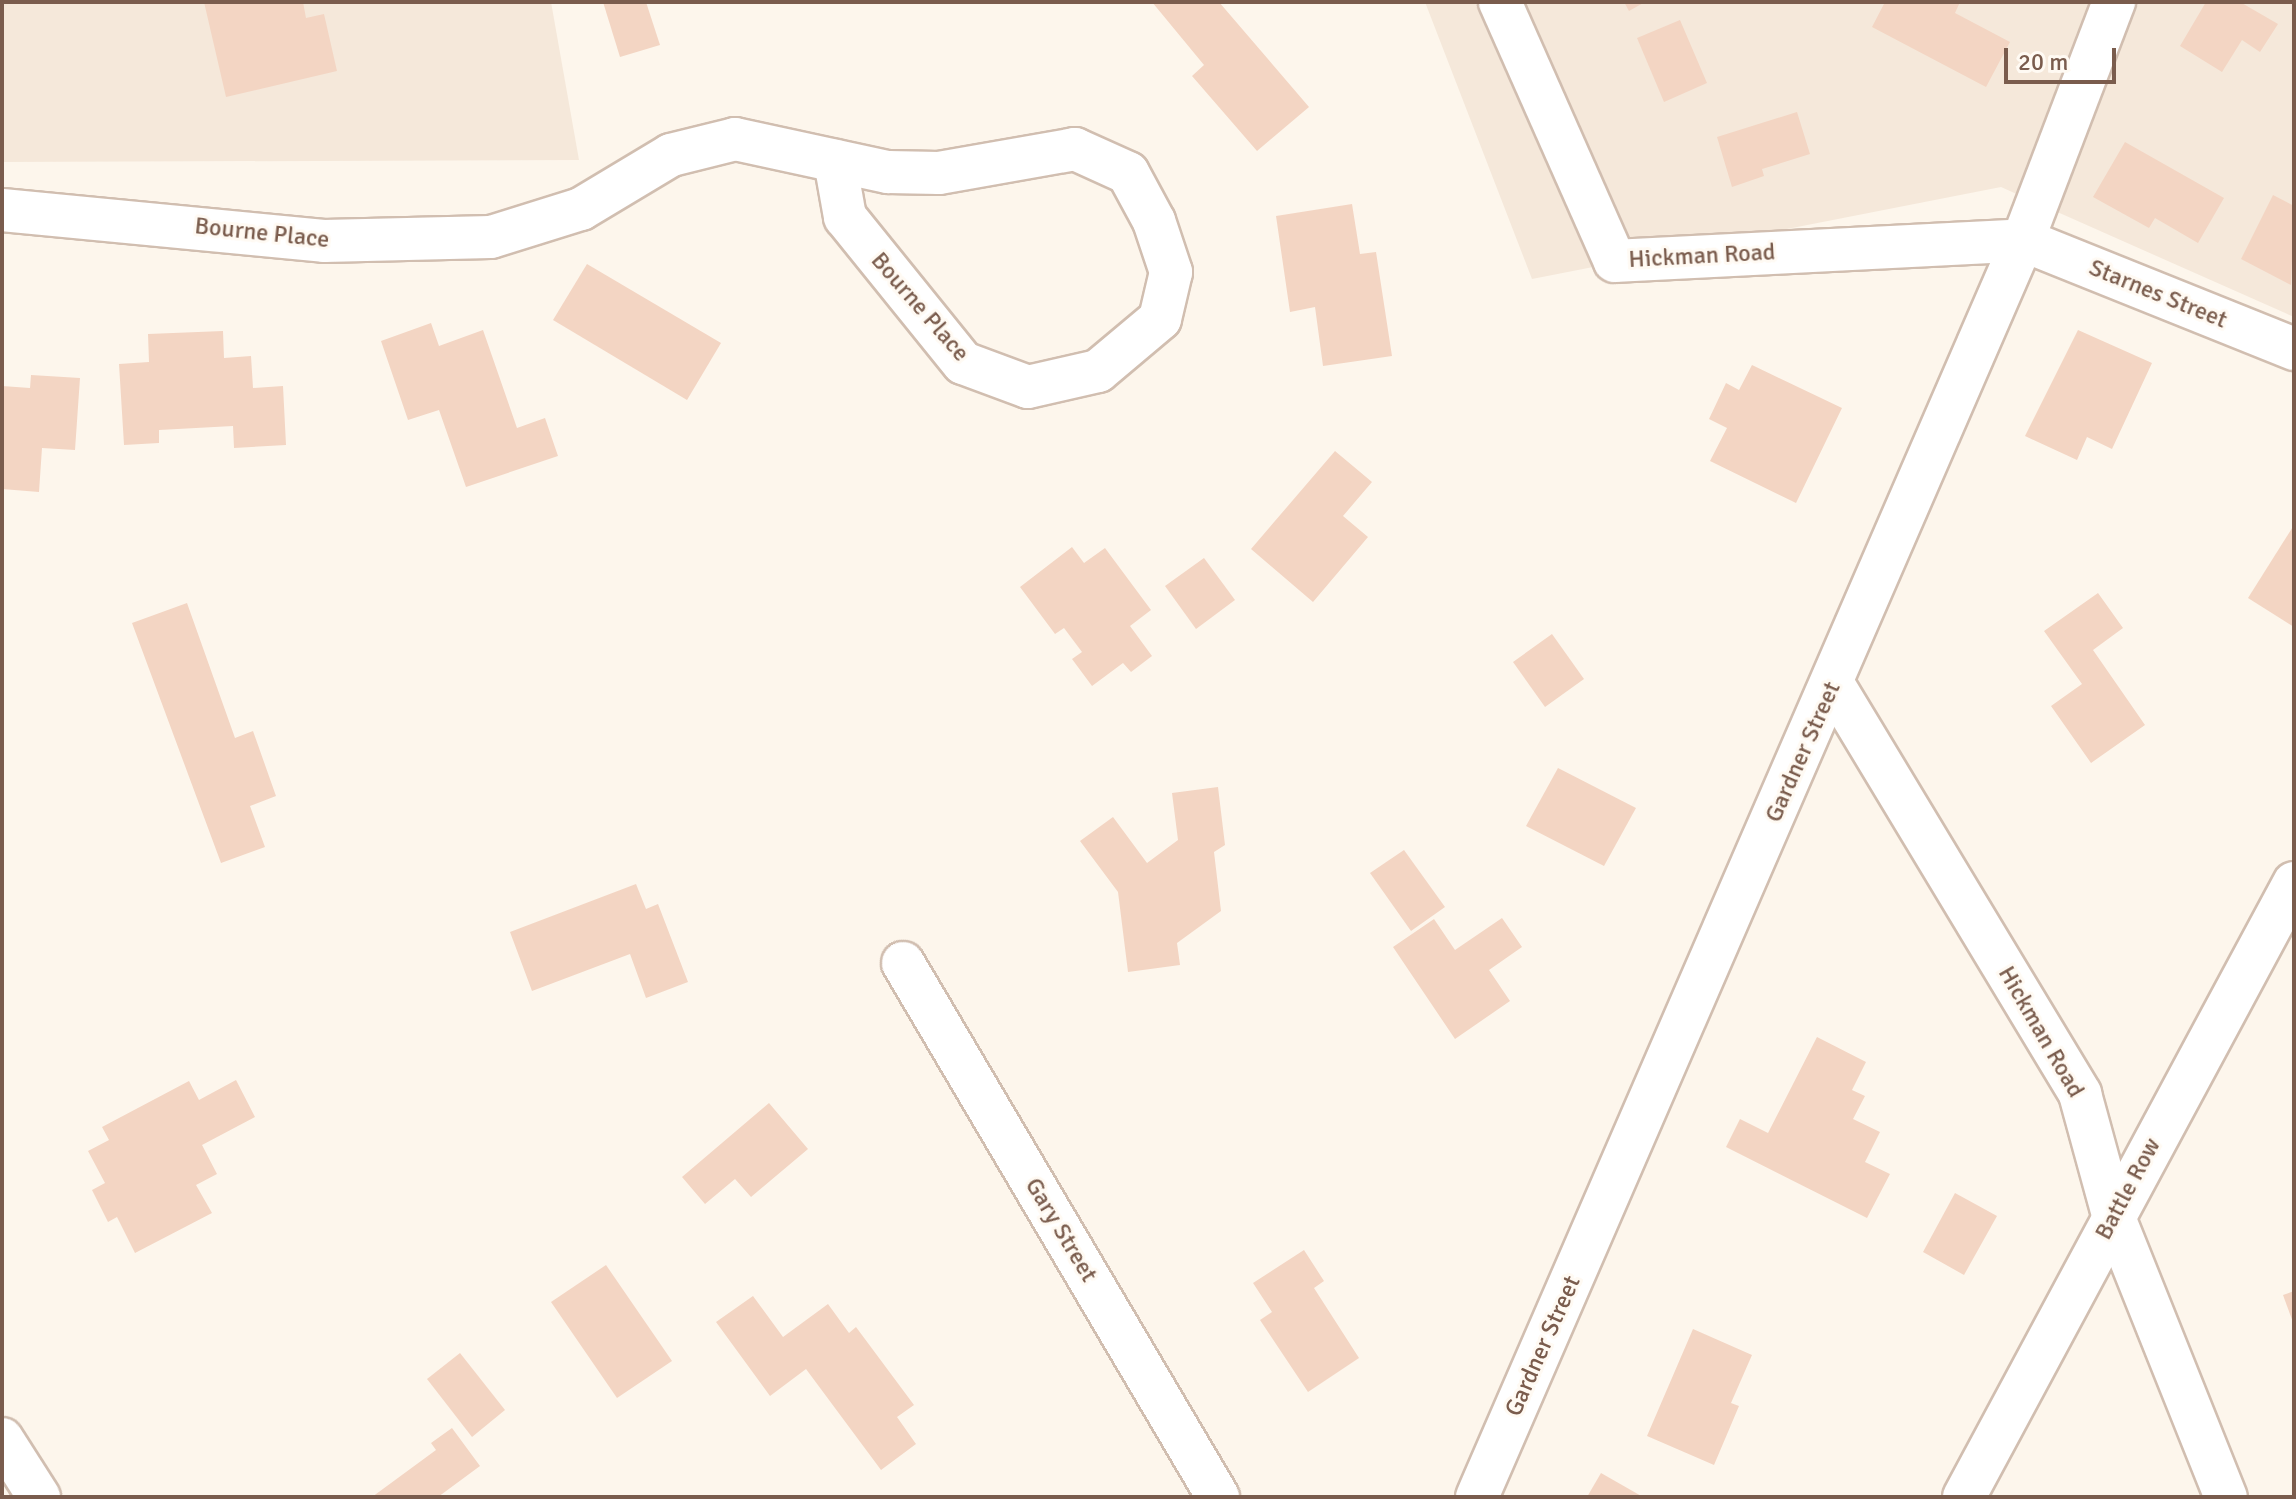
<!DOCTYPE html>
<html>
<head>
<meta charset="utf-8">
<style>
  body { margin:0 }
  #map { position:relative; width:2296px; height:1499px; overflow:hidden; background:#fdf6ec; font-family:Signika,sans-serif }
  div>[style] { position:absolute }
  .residential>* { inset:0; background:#f5e8da }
  .building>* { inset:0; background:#f3d5c3 }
  .roads { filter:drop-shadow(2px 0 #d1beb0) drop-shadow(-2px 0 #d1beb0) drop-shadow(0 2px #d1beb0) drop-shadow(0 -2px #d1beb0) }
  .minor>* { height:42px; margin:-21px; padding:0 21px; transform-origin:21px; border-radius:21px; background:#fff }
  span { translate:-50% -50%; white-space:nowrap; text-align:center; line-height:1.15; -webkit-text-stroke:6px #fffaf3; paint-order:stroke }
  .street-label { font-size:24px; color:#7a5c4d }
  .frame { position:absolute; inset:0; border:4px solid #7a5c4d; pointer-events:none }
  .scale { position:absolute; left:2004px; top:48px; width:112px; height:36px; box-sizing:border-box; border:4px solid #7a5c4d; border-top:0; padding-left:10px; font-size:24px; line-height:28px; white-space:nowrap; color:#7a5c4d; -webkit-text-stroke:6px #fffaf3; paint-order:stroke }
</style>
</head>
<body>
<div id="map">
  <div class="residential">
    <div style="clip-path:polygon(2px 2px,551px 2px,579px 160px,2px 162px)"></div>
    <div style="clip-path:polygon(1425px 2px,2294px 2px,2294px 317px,2001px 187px,1532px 279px)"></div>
  </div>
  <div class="building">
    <div style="clip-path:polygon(204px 2px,303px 2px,306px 18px,324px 14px,337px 71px,226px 97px)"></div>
    <div style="clip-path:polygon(603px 2px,646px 2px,660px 45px,620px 57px)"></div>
    <div style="clip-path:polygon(1152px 2px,1219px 2px,1309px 107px,1257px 151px,1192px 76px,1204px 65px)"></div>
    <div style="clip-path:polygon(1624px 2px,1645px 2px,1629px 11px)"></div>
    <div style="clip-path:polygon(1885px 2px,1960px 2px,1955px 13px,2010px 42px,1986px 87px,1872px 27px)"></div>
    <div style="clip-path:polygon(2206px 2px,2240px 2px,2278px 24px,2260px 52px,2242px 40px,2222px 72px,2180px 46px)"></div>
    <div style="clip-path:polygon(1680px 20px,1707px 83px,1664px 102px,1637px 38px)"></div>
    <div style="clip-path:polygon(1797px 112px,1810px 154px,1762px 169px,1764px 176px,1732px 187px,1717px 137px)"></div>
    <div style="clip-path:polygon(2125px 142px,2224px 198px,2198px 243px,2155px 218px,2149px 228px,2093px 197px)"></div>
    <div style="clip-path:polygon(2273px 195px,2294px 206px,2291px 285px,2241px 259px)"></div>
    <div style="clip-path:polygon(1352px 204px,1360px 254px,1376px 252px,1392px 356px,1323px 366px,1315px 307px,1290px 312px,1276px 216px)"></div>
    <div style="clip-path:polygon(587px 264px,721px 343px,687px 400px,553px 320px)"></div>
    <div style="clip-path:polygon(431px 323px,439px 346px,483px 330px,517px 428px,545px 418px,558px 456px,466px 487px,439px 410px,408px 420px,381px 341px)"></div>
    <div style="clip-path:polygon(2078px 330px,2152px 363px,2112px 449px,2087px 437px,2077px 460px,2025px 436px)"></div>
    <div style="clip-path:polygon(223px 331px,224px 358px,251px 356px,253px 388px,283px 386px,286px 445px,234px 448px,233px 426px,159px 430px,159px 443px,124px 445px,119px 364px,149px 362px,148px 334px)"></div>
    <div style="clip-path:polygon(1752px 365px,1842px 408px,1796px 503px,1710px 461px,1727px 428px,1709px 419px,1726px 383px,1739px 390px)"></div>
    <div style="clip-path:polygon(31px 375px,80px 378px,75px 450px,42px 448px,39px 492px,2px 489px,2px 386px,30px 388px)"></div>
    <div style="clip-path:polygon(1335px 451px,1372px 482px,1343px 516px,1368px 537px,1313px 602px,1251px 549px)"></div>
    <div style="clip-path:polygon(2294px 525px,2294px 627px,2248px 598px)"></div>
    <div style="clip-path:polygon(1072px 547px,1084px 563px,1105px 548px,1151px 610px,1130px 626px,1152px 656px,1131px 672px,1123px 663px,1092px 686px,1072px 659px,1082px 652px,1064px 628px,1055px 634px,1020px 587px)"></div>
    <div style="clip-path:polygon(1204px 558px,1235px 600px,1196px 629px,1165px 586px)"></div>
    <div style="clip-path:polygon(2098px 593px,2123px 628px,2093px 650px,2145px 725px,2091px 763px,2051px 706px,2082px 684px,2044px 631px)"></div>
    <div style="clip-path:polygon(187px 603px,235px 738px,253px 731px,276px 796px,250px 806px,265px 847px,221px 863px,132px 623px)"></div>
    <div style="clip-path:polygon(1552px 634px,1584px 679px,1545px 707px,1513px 662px)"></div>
    <div style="clip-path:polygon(1558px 768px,1636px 808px,1604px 866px,1526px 826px)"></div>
    <div style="clip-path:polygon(1218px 787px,1225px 845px,1214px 852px,1221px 911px,1177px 943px,1180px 965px,1128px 972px,1118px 892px,1080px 841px,1113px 817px,1147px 863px,1178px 840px,1172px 793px)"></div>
    <div style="clip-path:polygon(1404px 850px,1445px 907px,1411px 931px,1370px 873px)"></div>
    <div style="clip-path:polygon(636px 884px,646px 909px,658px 904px,688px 982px,646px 998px,630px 954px,532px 991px,510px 932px)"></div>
    <div style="clip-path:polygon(1502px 918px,1522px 947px,1489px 970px,1510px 1001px,1455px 1039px,1393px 947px,1434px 919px,1455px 950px)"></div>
    <div style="clip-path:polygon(1817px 1037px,1866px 1062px,1852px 1090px,1865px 1096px,1853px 1119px,1880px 1132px,1865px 1162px,1890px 1174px,1867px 1218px,1726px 1147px,1740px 1119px,1768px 1133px)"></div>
    <div style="clip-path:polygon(236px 1080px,255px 1117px,202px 1145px,217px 1174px,196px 1185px,212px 1213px,135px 1253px,117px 1217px,108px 1222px,92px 1190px,105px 1183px,88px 1151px,109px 1140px,102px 1127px,189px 1081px,199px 1100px)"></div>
    <div style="clip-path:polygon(769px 1103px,808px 1149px,751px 1197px,735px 1179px,705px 1204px,682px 1177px)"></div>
    <div style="clip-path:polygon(1955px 1193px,1997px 1216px,1964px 1275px,1923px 1252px)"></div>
    <div style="clip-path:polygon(1304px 1250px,1324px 1281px,1314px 1288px,1359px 1358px,1308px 1392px,1260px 1320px,1272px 1312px,1253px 1283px)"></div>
    <div style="clip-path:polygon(606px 1265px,672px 1361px,617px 1398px,551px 1302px)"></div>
    <div style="clip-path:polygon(2294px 1291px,2294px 1325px,2283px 1295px)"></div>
    <div style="clip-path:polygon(753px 1296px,783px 1337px,828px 1304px,849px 1333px,856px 1327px,914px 1405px,897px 1417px,916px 1444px,881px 1470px,806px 1369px,770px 1396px,716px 1322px)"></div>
    <div style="clip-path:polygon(1693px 1329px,1752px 1355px,1731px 1403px,1739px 1406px,1714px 1465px,1647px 1436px)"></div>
    <div style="clip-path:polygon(460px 1353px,505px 1410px,472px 1437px,427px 1379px)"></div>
    <div style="clip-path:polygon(452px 1428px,480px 1466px,438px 1497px,372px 1497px,436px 1450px,431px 1443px)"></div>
    <div style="clip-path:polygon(1601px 1473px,1643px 1497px,1587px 1497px)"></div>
  </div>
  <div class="roads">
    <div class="minor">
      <div style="left:1500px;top:2px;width:283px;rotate:66.1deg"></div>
      <div style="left:1615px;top:261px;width:409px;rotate:-2.9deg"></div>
      <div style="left:2023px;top:240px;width:292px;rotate:21.9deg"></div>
      <div style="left:2px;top:210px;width:323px;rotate:5.5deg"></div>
      <div style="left:324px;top:241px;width:167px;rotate:-1.4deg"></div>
      <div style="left:491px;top:237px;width:94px;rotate:-17.3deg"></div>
      <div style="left:581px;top:209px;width:105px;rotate:-31deg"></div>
      <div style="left:671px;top:155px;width:66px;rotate:-14deg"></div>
      <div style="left:735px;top:139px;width:157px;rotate:12.2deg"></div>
      <div style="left:888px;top:172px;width:51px;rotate:1.1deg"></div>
      <div style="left:939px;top:173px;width:138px;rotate:-10deg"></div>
      <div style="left:1075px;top:149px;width:58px;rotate:24.4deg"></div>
      <div style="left:1128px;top:173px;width:55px;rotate:61.6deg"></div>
      <div style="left:1154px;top:221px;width:54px;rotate:71.6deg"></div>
      <div style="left:1171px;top:272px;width:48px;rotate:103.2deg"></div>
      <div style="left:1160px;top:319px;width:81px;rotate:140deg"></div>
      <div style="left:1098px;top:371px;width:72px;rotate:167.1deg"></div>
      <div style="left:1028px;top:387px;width:69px;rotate:-159.7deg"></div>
      <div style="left:963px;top:363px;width:188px;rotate:-128.9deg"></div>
      <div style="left:845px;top:217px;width:57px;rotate:-100.1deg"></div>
      <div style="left:1833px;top:684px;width:479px;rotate:58.9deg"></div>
      <div style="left:2080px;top:1094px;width:125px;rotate:74.7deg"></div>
      <div style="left:2113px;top:1215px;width:304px;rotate:68.2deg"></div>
      <div style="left:903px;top:963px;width:620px;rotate:59.46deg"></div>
      <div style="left:2px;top:1439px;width:69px;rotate:57.5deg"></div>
      <div style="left:1477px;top:1497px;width:1370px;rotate:-66.52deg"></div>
      <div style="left:2023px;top:240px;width:255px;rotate:-69.1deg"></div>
      <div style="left:1964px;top:1497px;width:697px;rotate:-61.74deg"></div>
    </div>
  </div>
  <div class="street-label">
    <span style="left:262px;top:233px;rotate:6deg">Bourne Place</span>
    <span style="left:1702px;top:256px;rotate:-3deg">Hickman Road</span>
    <span style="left:2158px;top:294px;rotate:22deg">Starnes Street</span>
    <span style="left:920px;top:307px;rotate:49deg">Bourne Place</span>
    <span style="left:1803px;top:752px;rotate:-66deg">Gardner Street</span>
    <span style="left:2041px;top:1032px;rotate:60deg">Hickman Road</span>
    <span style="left:2128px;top:1189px;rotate:-62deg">Battle Row</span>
    <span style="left:1061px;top:1230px;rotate:59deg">Gary Street</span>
    <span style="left:1543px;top:1346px;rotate:-66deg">Gardner Street</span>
  </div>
  <div class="frame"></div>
  <div class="scale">20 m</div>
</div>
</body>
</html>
